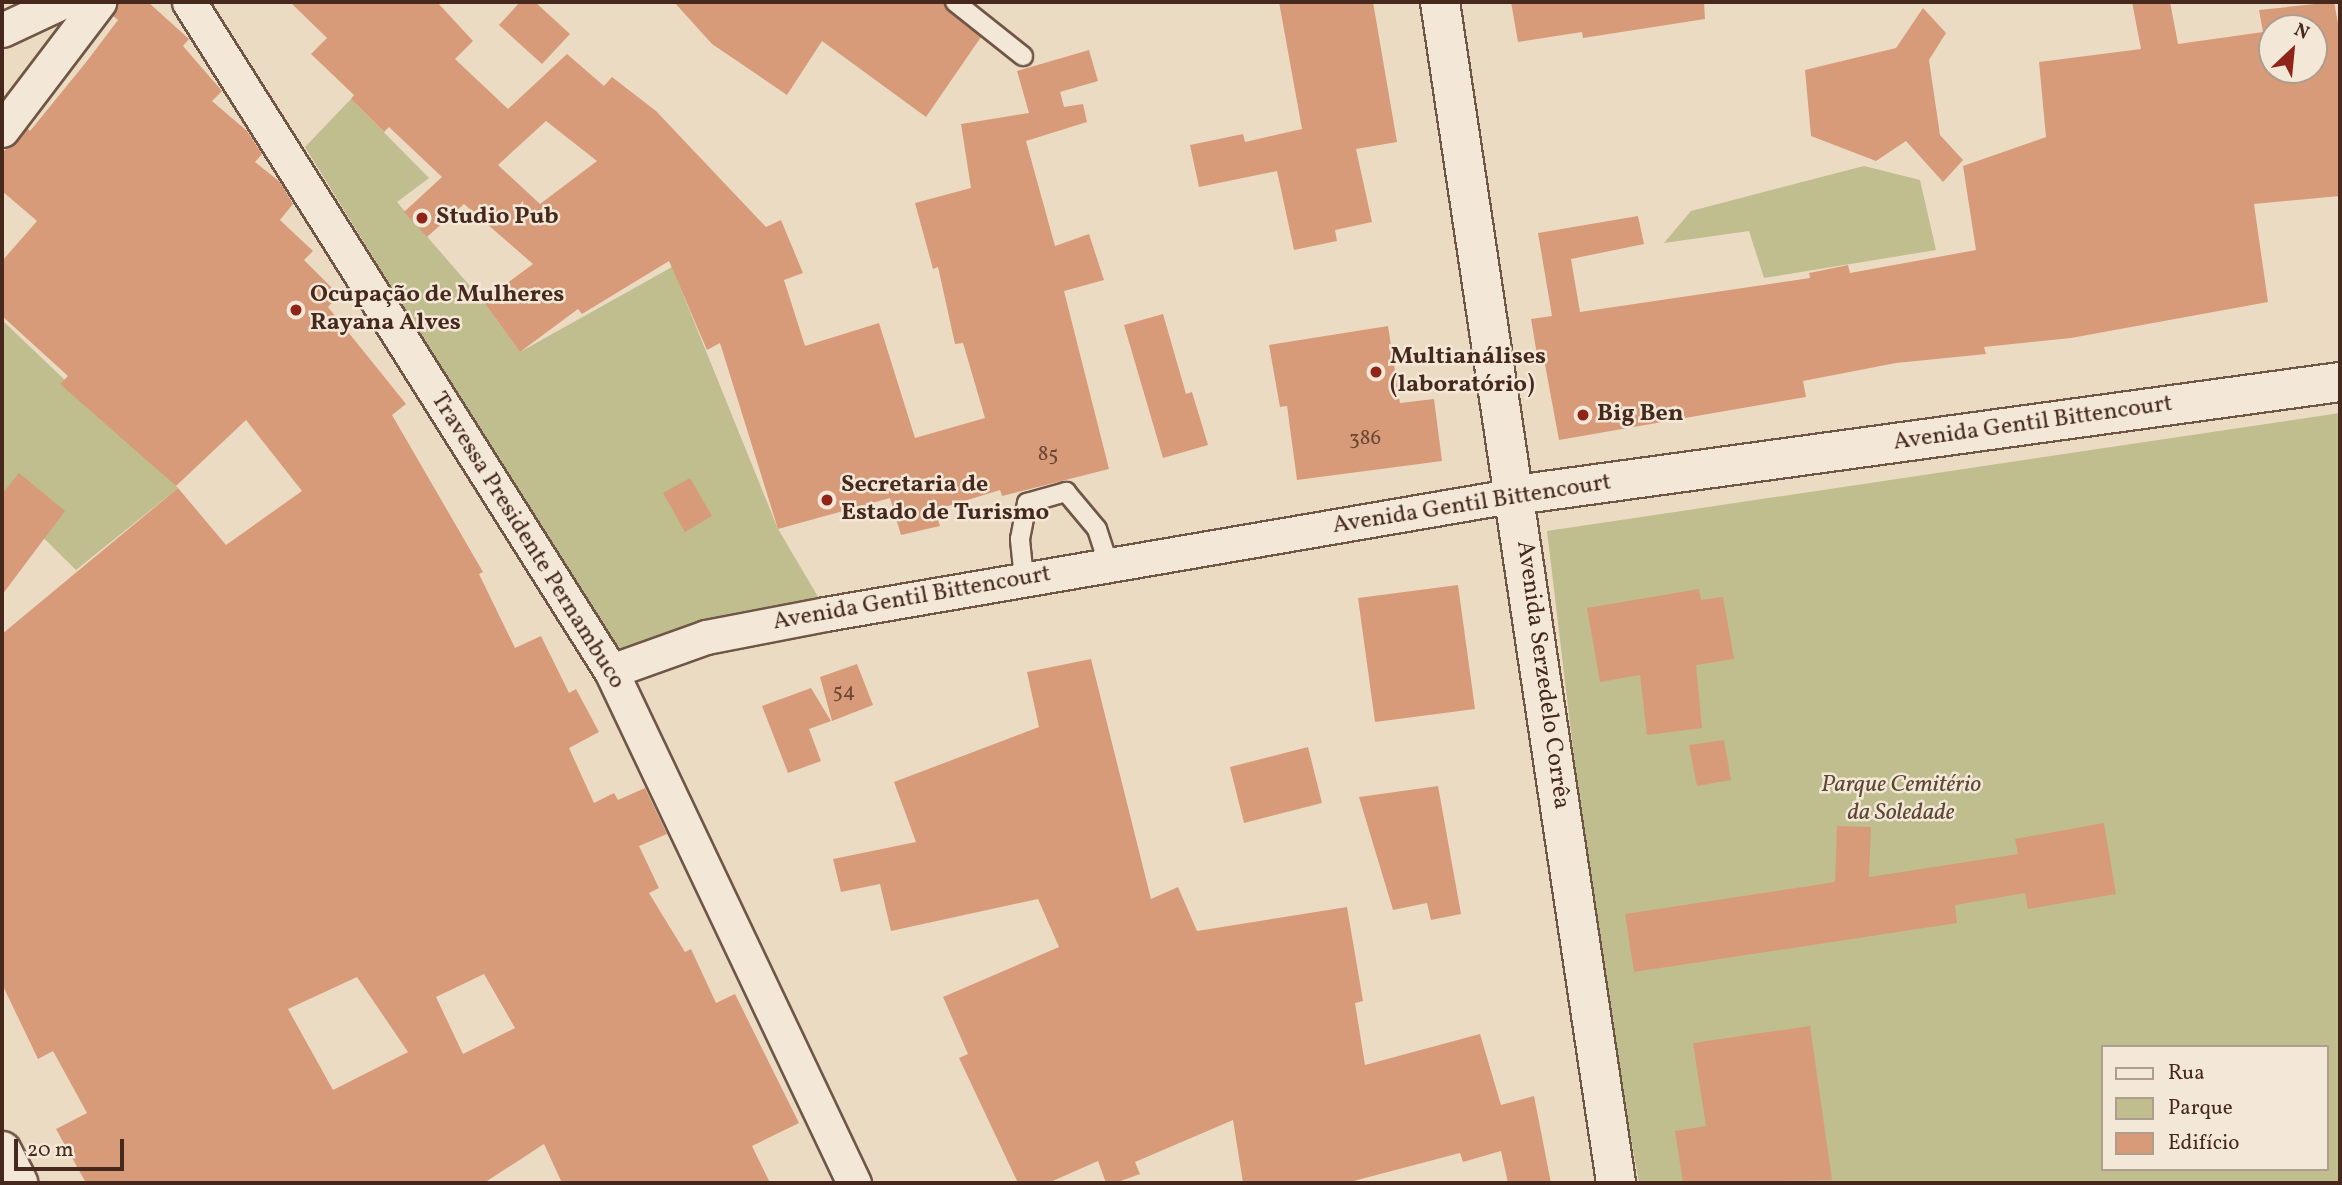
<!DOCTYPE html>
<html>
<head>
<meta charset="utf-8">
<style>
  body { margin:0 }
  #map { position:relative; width:2342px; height:1185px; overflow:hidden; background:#ecdbc3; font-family:Vollkorn,serif }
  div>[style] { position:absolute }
  .green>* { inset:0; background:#c0bd8e }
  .building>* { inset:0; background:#d89b7a }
  .roads { filter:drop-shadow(2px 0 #705646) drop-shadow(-2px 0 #705646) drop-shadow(0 2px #705646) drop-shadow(0 -2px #705646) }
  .lane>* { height:18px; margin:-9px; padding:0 9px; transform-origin:9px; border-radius:9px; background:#f3e8d8 }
  .street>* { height:33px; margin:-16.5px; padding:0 16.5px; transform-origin:16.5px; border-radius:16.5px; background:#f3e8d8 }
  .secondary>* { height:38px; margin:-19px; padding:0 19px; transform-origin:19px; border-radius:19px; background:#f3e8d8 }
  .dots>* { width:19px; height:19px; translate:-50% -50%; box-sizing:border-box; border:4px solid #f3e8d8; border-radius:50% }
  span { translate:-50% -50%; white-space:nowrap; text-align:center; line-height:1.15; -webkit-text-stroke:5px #f3e8d8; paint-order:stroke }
  .number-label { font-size:21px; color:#6a4634 }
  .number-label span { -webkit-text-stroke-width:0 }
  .poi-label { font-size:24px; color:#46291c; font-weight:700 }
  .left { translate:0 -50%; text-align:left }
  .street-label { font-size:24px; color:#46291c }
  .park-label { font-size:24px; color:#5e4733; font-style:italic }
  .frame { position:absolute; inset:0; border:4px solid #46291c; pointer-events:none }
  .legend { position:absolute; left:2101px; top:1045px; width:228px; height:126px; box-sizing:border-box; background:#f3e8d8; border:2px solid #ae9c8d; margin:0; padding:9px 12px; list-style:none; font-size:21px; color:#46291c }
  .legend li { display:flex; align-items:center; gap:14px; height:35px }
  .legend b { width:35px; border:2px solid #ae9c8d }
  .north { position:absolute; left:2258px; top:14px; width:70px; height:70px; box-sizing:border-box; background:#f3e8d8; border:2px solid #ae9c8d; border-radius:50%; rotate:26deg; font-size:19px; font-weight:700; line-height:28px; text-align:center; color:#46291c }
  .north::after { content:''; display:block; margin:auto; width:24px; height:32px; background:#8f2418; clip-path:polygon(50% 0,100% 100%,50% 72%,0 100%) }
  .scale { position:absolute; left:14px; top:1139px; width:110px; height:32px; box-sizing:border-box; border:4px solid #46291c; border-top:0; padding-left:9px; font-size:21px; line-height:24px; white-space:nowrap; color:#46291c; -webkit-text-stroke:5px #f3e8d8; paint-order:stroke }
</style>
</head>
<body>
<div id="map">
  <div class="green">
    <div style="clip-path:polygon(351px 99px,429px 178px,397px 202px,483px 301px,520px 352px,672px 267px,778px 529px,827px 612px,617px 652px,305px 147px)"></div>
    <div style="clip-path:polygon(1864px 166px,1920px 180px,1936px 250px,1764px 278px,1749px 231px,1664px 243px,1691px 211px)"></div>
    <div style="clip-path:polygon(2px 320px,178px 488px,76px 570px,2px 497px)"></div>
    <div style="clip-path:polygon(evenodd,2340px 413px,2340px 1183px,1639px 1183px,1597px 949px,1547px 531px,2340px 413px,2102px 1047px,2326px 1047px,2326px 1169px,2102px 1169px,2102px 1047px)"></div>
  </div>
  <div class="building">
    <div style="clip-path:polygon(evenodd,118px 2px,148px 2px,189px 39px,183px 46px,222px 91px,212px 101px,247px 131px,262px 154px,255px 162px,280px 182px,293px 204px,280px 220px,313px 251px,304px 260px,339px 295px,328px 307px,406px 404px,392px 415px,483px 572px,479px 574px,515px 648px,541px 636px,569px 693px,576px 689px,599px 732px,569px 748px,594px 803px,614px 793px,618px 800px,645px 788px,667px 834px,639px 846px,659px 888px,649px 893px,685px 952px,691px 949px,716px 1003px,735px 994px,799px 1123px,752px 1146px,770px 1183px,562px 1183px,544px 1144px,484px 1183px,86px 1183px,56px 1129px,87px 1113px,53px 1051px,38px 1059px,2px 984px,2px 634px,178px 488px,226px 545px,302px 491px,246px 420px,176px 486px,60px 384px,68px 376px,2px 316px,2px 261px,37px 221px,2px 191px,2px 153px,27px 128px,30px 131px,87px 61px,118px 20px,113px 16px,118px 2px,484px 974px,515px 1028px,463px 1054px,436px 997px,484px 974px,118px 2px,357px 977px,408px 1052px,333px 1090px,288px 1009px,357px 977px)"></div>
    <div style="clip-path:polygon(evenodd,290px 2px,437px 2px,473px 41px,455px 59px,508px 109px,567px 54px,604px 86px,612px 77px,656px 111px,766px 227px,781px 220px,803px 273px,784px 280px,805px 346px,879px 323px,915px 438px,985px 418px,963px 343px,955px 344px,938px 267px,933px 269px,915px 203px,971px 188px,961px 124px,1029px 113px,1017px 71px,1089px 50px,1098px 81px,1060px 92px,1064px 107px,1083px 104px,1087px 122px,1026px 141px,1055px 246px,1089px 234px,1104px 280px,1064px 291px,1109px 469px,1002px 496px,1000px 490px,935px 510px,940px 526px,901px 535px,890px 498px,778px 529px,720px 343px,707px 350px,669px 261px,582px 314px,578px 309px,520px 352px,483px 301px,533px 264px,464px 204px,427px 237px,404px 212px,442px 177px,389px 127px,384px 132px,351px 99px,354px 95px,311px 54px,327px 38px,290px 2px,546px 121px,597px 161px,540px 204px,498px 165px,546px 121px)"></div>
    <div style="clip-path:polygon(520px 2px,535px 2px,570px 34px,542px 64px,499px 25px)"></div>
    <div style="clip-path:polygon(674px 2px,944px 2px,948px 11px,981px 37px,926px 117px,822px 41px,787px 95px,712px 44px)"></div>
    <div style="clip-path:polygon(1279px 2px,1373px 2px,1397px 142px,1356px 149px,1372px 222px,1335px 230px,1337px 241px,1294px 250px,1277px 171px,1199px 187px,1190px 145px,1243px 134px,1245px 142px,1302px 129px)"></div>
    <div style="clip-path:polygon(1511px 2px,1704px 2px,1705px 19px,1583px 38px,1582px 32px,1518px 42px)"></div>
    <div style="clip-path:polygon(evenodd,2132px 2px,2170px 2px,2178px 44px,2263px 32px,2259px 10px,2334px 2px,2340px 34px,2340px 196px,2254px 204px,2268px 302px,2071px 338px,1984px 347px,1986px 354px,1896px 363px,1803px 381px,1806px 397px,1559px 440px,1543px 354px,1537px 355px,1531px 319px,1552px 316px,1538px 233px,1638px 216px,1644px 244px,1571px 259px,1580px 312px,1810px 278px,1809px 273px,1848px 265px,1850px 273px,1976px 250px,1963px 166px,2046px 137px,2039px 62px,2141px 49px,2132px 2px,2272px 28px,2314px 28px,2314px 70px,2272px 70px,2272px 28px)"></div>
    <div style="clip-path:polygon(1923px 8px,1946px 33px,1929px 60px,1940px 135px,1963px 160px,1943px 182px,1906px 141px,1876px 161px,1811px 136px,1805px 70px,1896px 48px)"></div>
    <div style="clip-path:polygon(1163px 314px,1186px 394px,1192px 392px,1208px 445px,1163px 458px,1124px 325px)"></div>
    <div style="clip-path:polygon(1388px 326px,1400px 403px,1434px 399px,1442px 461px,1297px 480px,1287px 406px,1280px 407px,1269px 345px)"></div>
    <div style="clip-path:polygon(19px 473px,65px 511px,2px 595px,2px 494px)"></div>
    <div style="clip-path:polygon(690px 478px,712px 516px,685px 532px,663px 493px)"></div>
    <div style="clip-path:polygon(1458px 585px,1475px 709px,1375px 722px,1358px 598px)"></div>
    <div style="clip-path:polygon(1699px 589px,1701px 600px,1723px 597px,1734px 659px,1696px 665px,1702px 728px,1647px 735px,1640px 675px,1600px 682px,1587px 608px)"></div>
    <div style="clip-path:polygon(1091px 659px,1151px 899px,1178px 887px,1197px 931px,1347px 907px,1363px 1001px,1355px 1003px,1365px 1065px,1480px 1034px,1501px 1105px,1534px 1096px,1551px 1183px,1508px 1183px,1501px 1151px,1463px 1162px,1460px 1153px,1346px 1183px,1243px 1183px,1233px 1120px,1135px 1162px,1140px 1174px,1115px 1183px,1106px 1183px,1098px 1161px,1048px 1183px,1018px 1183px,959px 1058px,968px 1054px,943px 997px,1059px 947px,1038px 899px,891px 931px,880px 884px,841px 892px,833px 859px,916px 842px,894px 782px,1039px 727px,1027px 672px)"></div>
    <div style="clip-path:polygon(857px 664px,873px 705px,832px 721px,820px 677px)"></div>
    <div style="clip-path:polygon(811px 688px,831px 721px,809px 729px,821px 761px,788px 773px,762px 706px)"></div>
    <div style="clip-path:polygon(1724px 740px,1731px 780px,1697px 786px,1689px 745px)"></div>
    <div style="clip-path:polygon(1308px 747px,1322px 803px,1244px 823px,1230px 767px)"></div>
    <div style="clip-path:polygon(1438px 786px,1461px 914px,1431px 920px,1427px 903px,1393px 910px,1359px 797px)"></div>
    <div style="clip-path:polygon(2104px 823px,2116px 894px,2028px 909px,2025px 893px,1955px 905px,1957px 923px,1634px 972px,1625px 914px,1835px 882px,1837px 826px,1871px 827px,1869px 877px,2018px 854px,2015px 839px)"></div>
    <div style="clip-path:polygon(1810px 1026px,1832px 1180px,1683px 1183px,1675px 1131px,1706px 1126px,1693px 1043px)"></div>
  </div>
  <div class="roads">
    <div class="lane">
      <div style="left:955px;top:2px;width:87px;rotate:38.5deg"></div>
      <div style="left:1024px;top:578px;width:39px;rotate:-96deg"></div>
      <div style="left:1020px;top:539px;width:37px;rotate:-79deg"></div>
      <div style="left:1027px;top:503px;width:41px;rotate:-15.8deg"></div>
      <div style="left:1066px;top:492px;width:48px;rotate:50deg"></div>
      <div style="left:1097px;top:529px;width:38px;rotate:72deg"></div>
    </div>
    <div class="street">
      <div style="left:189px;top:2px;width:791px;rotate:57.76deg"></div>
      <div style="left:611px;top:671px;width:567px;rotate:64.61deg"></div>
      <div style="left:2px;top:30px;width:66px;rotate:-25deg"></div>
      <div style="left:2px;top:130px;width:161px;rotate:-52.8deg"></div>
      <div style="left:611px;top:671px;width:101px;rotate:-19.7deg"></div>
      <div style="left:706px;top:637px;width:121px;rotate:-10.9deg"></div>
      <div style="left:825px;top:614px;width:701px;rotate:-9.77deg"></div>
    </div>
    <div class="secondary">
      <div style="left:1440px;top:2px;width:1194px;rotate:81.52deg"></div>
      <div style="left:1516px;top:495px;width:832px;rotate:-7.81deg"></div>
      <div style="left:2px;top:1151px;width:36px;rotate:63deg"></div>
    </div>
  </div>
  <div class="dots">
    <div style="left:422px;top:218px;background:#8f2418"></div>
    <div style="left:296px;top:310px;background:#8f2418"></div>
    <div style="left:1376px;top:372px;background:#8f2418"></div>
    <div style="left:1583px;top:415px;background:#8f2418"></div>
    <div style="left:827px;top:500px;background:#8f2418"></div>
  </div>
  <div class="number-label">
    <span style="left:1365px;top:439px">386</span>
    <span style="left:1048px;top:455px">85</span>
    <span style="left:844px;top:692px">54</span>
  </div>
  <div class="poi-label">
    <span class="left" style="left:436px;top:218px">Studio Pub</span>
    <span class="left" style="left:310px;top:310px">Ocupação de Mulheres<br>Rayana Alves</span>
    <span class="left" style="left:1390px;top:372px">Multianálises<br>(laboratório)</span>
    <span class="left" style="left:1597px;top:415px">Big Ben</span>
    <span class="left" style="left:841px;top:500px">Secretaria de<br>Estado de Turismo</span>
  </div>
  <div class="street-label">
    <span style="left:2033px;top:424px;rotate:-8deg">Avenida Gentil Bittencourt</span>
    <span style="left:1472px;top:505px;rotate:-9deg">Avenida Gentil Bittencourt</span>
    <span style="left:527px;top:541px;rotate:58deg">Travessa Presidente Pernambuco</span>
    <span style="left:912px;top:599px;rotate:-10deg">Avenida Gentil Bittencourt</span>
    <span style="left:1542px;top:675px;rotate:82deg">Avenida Serzedelo Corrêa</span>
  </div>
  <div class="park-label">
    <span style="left:1901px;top:800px">Parque Cemitério<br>da Soledade</span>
  </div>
  <div class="frame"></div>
  <ul class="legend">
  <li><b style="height:9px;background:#f3e8d8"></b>Rua</li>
  <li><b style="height:19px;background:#c0bd8e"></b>Parque</li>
  <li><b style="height:19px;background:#d89b7a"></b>Edifício</li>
  </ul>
  <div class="north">N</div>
  <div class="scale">20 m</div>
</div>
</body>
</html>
